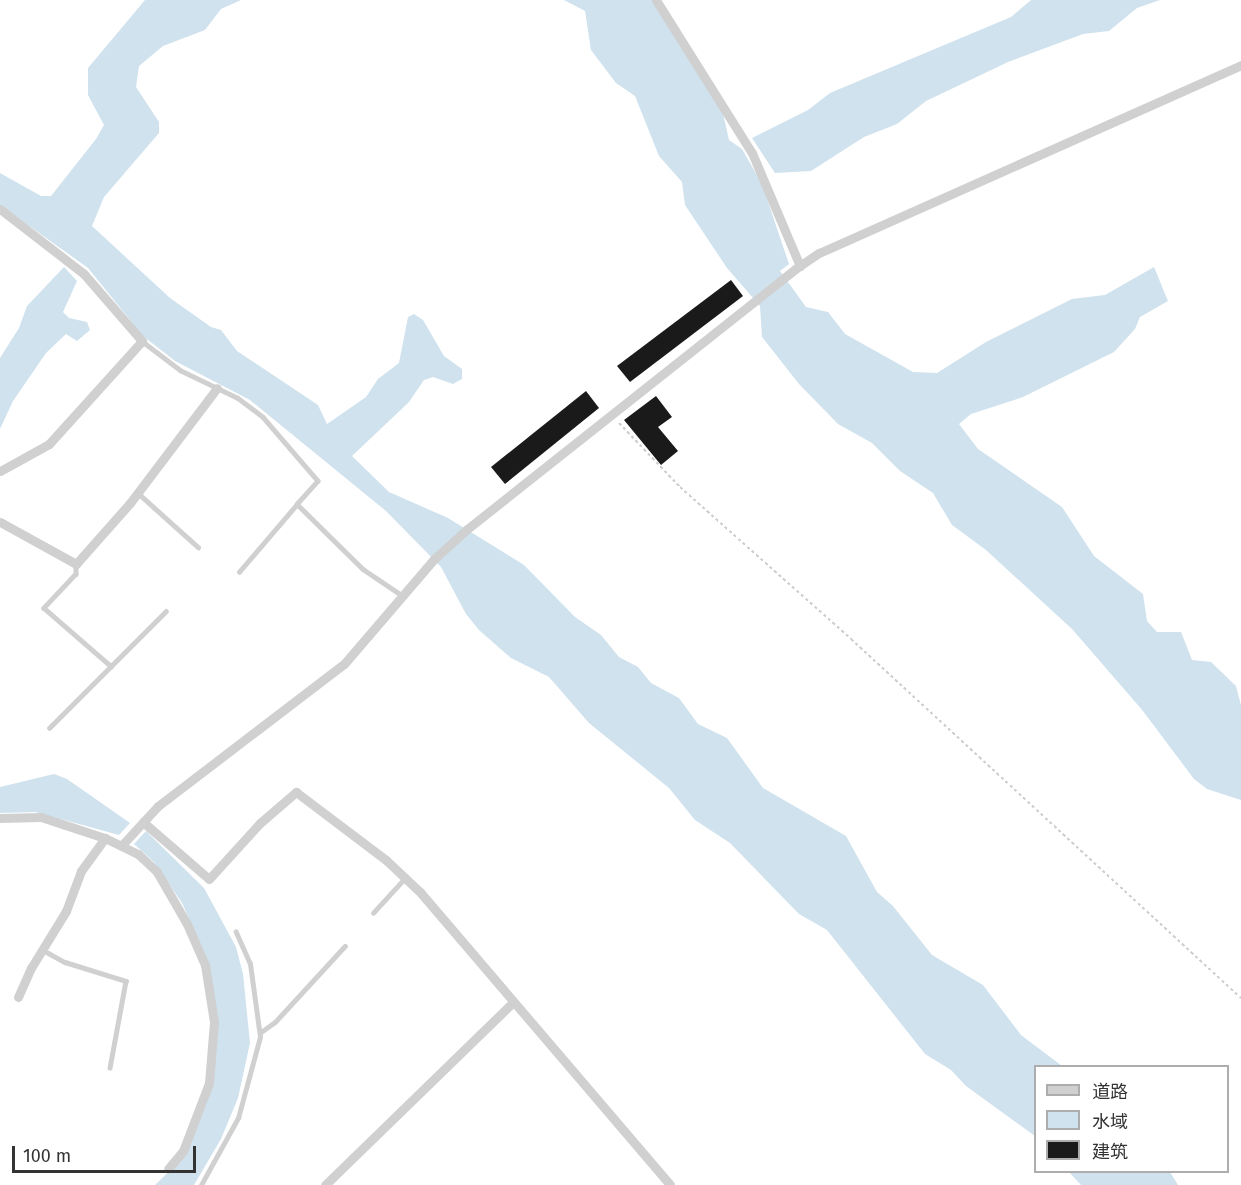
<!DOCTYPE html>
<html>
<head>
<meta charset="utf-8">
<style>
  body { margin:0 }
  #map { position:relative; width:1241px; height:1185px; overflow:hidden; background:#fff; font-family:"Fira Sans","Noto Sans SC",sans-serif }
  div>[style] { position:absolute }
  .water>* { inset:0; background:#cfe2ee }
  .building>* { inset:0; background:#1a1a1a }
  .path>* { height:2px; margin-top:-1px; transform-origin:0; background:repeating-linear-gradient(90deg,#cdcdcd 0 3px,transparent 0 6px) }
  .service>* { height:4.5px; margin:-2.25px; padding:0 2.25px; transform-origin:2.25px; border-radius:2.25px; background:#d0d0d0 }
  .minor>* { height:9px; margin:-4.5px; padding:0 4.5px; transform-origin:4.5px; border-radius:4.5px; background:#d0d0d0 }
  span { translate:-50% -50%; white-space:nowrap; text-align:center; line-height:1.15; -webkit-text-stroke:6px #fff; paint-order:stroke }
  .legend { position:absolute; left:1034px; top:1065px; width:195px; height:108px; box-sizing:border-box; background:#fff; border:2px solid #adadad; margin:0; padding:8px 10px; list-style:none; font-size:18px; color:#333 }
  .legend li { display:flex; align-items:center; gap:12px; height:30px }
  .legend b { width:30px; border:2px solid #adadad }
  .scale { position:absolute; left:12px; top:1146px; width:184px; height:27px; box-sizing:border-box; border:3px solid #333; border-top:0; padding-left:8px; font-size:18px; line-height:21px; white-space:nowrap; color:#333; -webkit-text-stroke:4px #fff; paint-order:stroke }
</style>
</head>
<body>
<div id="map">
  <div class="water">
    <div style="clip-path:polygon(145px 0,241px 0,221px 9px,205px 30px,163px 46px,139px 66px,136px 87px,159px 122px,159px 133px,104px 197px,92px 226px,170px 298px,211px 327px,221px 330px,237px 351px,318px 405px,327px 424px,366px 397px,378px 379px,399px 363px,408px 317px,414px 314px,423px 320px,444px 356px,462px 369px,462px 379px,453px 384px,433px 377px,424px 380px,409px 402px,352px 456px,389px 492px,448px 518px,524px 565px,575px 617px,601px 635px,619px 657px,638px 667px,651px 683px,679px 698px,698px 724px,727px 738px,763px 788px,846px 836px,877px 892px,893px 906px,932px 955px,983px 985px,1021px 1035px,1062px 1066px,1036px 1066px,1035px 1136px,966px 1086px,951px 1070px,925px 1054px,827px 930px,799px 914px,730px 843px,695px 820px,669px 788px,589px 723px,549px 677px,511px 658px,479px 630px,466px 614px,441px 567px,386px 511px,250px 400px,175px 361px,143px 336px,88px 268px,0 205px,0 173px,41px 196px,51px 196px,96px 139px,104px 125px,88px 95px,88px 68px)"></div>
    <div style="clip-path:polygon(564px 0,652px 0,722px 109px,729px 140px,742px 149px,762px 184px,789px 264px,780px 271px,806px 307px,828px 312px,845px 334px,913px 372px,937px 373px,986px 342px,1072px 299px,1105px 295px,1154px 267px,1168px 301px,1140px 317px,1135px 329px,1114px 352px,1023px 397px,971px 414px,959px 424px,978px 449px,1062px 507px,1094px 556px,1143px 594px,1147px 621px,1157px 632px,1181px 632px,1192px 660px,1211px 662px,1236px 686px,1241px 705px,1241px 800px,1207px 789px,1194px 779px,1143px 711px,1072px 629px,986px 550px,952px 525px,933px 493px,900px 471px,872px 443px,838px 424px,799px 384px,762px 337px,760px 306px,727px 268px,685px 205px,682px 182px,659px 156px,635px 96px,616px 83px,591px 50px,585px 11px)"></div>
    <div style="clip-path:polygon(1031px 0,1160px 0,1137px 8px,1109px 31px,1083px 34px,1008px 62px,926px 101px,897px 124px,864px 137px,811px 171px,775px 173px,752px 138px,808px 110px,830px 93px,1011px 17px)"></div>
    <div style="clip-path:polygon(64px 267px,77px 281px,63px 312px,69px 318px,87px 322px,90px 330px,77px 341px,66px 334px,46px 353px,13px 401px,0 429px,0 358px,19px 328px,27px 306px)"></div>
    <div style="clip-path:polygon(54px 774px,67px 779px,130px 823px,119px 835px,35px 812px,0 813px,0 787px)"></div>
    <div style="clip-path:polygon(146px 831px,204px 888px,236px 947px,243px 974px,250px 1043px,238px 1098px,221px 1139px,194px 1185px,155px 1185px,186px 1155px,210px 1093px,217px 1038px,216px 1006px,205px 954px,182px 903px,154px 862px,134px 844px)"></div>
    <div style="clip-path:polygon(1069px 1172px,1170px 1172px,1178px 1185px,1081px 1185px)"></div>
  </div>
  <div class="building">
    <div style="clip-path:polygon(731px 280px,743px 296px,630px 382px,617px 366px)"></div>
    <div style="clip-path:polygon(586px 391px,599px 408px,505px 484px,491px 467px)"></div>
    <div style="clip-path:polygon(656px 396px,672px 417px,658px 427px,678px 451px,661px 465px,624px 420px)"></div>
  </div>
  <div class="path">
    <div style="left:619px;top:423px;width:88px;rotate:46.4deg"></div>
    <div style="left:680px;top:487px;width:229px;rotate:41.6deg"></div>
    <div style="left:851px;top:639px;width:530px;rotate:42.63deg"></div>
  </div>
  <div class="service">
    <div style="left:142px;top:341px;width:48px;rotate:37.3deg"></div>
    <div style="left:180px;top:370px;width:64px;rotate:25.8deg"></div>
    <div style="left:238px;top:398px;width:31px;rotate:37deg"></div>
    <div style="left:263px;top:417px;width:84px;rotate:49.3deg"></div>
    <div style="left:318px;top:481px;width:31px;rotate:132deg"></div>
    <div style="left:297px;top:504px;width:93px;rotate:44.6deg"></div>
    <div style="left:363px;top:569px;width:48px;rotate:34deg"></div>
    <div style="left:138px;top:493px;width:81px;rotate:42deg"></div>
    <div style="left:76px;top:565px;width:9px;rotate:90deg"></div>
    <div style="left:76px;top:574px;width:47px;rotate:133.3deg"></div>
    <div style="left:44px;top:608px;width:89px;rotate:40.9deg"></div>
    <div style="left:239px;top:572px;width:89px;rotate:-49.5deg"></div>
    <div style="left:49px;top:728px;width:165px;rotate:-45deg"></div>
    <div style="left:373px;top:913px;width:47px;rotate:-47.6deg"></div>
    <div style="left:43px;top:950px;width:25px;rotate:29deg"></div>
    <div style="left:65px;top:962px;width:64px;rotate:17.3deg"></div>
    <div style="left:126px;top:981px;width:88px;rotate:100.4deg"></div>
    <div style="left:261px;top:1032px;width:17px;rotate:-36deg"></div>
    <div style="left:275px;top:1022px;width:103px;rotate:-47.4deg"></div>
    <div style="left:201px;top:1185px;width:77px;rotate:-61.1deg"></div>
    <div style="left:238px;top:1118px;width:84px;rotate:-74.8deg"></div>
    <div style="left:260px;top:1037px;width:74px;rotate:-97.8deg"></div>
    <div style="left:250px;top:964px;width:35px;rotate:-114deg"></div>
  </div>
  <div class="minor">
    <div style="left:656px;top:0;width:181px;rotate:57.9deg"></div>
    <div style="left:752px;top:153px;width:123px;rotate:67deg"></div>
    <div style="left:0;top:209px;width:106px;rotate:37.7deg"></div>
    <div style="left:84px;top:274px;width:89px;rotate:49.1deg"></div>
    <div style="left:142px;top:341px;width:139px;rotate:132.1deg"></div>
    <div style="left:49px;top:444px;width:56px;rotate:151.1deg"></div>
    <div style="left:0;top:522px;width:87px;rotate:28.9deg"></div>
    <div style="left:76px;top:564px;width:81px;rotate:-48.5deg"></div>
    <div style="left:130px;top:503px;width:144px;rotate:-52.9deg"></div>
    <div style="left:0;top:818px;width:41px;rotate:-1.4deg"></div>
    <div style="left:41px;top:817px;width:67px;rotate:18.2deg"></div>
    <div style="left:105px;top:838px;width:37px;rotate:26deg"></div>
    <div style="left:138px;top:854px;width:26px;rotate:43deg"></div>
    <div style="left:157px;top:872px;width:60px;rotate:60deg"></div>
    <div style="left:187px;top:924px;width:45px;rotate:66.3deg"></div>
    <div style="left:205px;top:965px;width:58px;rotate:81deg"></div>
    <div style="left:214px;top:1022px;width:61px;rotate:94.7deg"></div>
    <div style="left:209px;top:1083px;width:73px;rotate:110.9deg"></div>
    <div style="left:183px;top:1151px;width:23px;rotate:130deg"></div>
    <div style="left:143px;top:822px;width:87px;rotate:40.8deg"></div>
    <div style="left:209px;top:879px;width:76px;rotate:-47.7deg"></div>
    <div style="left:260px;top:823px;width:48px;rotate:-40.7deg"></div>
    <div style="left:296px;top:792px;width:113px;rotate:37.1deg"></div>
    <div style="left:386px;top:860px;width:47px;rotate:43.3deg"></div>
    <div style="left:420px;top:892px;width:385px;rotate:49.5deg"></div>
    <div style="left:122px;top:845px;width:53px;rotate:-47.3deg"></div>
    <div style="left:158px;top:806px;width:234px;rotate:-37.4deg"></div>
    <div style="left:344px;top:664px;width:137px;rotate:-49.4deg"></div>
    <div style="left:433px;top:560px;width:45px;rotate:-42.3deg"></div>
    <div style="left:466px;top:530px;width:420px;rotate:-38.4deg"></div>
    <div style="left:795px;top:269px;width:29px;rotate:-34deg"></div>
    <div style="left:819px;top:253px;width:462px;rotate:-24deg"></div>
    <div style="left:18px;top:997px;width:32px;rotate:-66deg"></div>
    <div style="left:31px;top:968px;width:67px;rotate:-58.4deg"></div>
    <div style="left:66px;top:911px;width:43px;rotate:-69.4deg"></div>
    <div style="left:81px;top:871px;width:41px;rotate:-54deg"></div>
    <div style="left:325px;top:1185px;width:262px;rotate:-44.2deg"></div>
  </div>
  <ul class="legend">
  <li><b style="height:8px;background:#d0d0d0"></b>道路</li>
  <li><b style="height:16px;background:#cfe2ee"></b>水域</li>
  <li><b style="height:16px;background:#1a1a1a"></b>建筑</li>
  </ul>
  <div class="scale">100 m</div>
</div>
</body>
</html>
